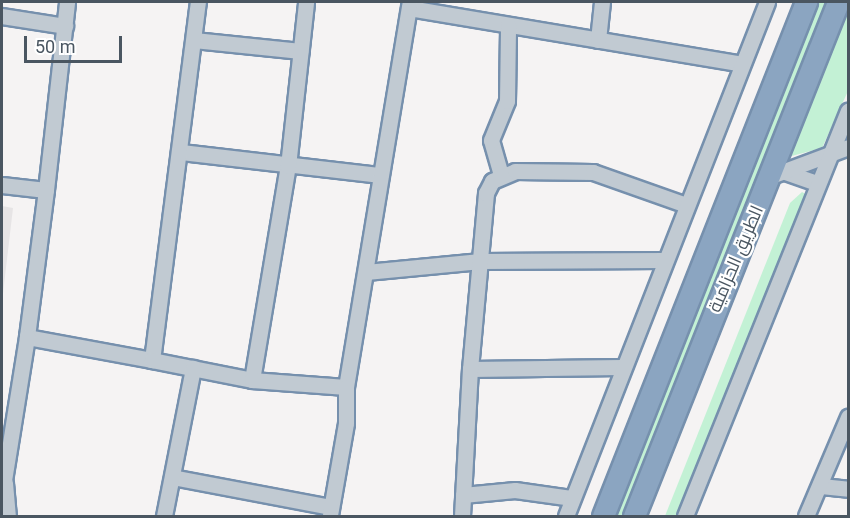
<!DOCTYPE html>
<html>
<head>
<meta charset="utf-8">
<style>
  body { margin:0 }
  #map { position:relative; width:850px; height:518px; overflow:hidden; background:#f5f3f3; font-family:Roboto,Cairo,sans-serif }
  div>[style] { position:absolute }
  .education>* { inset:0; background:#e6e4e5 }
  .green>* { inset:0; background:#c3f1d5 }
  .roads { filter:drop-shadow(2px 0 #7690ad) drop-shadow(-2px 0 #7690ad) drop-shadow(0 2px #7690ad) drop-shadow(0 -2px #7690ad) }
  .minor>* { height:15px; margin:-7.5px; padding:0 7.5px; transform-origin:7.5px; border-radius:7.5px; background:#c1cad2 }
  .highway>* { height:21px; margin:-10.5px; padding:0 10.5px; transform-origin:10.5px; border-radius:10.5px; background:#8ba5c1 }
  span { translate:-50% -50%; white-space:nowrap; text-align:center; line-height:1.15; -webkit-text-stroke:4.5px #fff; paint-order:stroke }
  .street-label { font-size:18px; color:#4a5661 }
  .frame { position:absolute; inset:0; border:3px solid #4a5661; pointer-events:none }
  .scale { position:absolute; left:24px; top:36px; width:98px; height:27px; box-sizing:border-box; border:3px solid #4a5661; border-top:0; padding-left:8px; font-size:18px; line-height:21px; white-space:nowrap; color:#4a5661; -webkit-text-stroke:4px #fff; paint-order:stroke }
</style>
</head>
<body>
<div id="map">
  <div class="education">
    <div style="clip-path:polygon(2px 206px,13px 208px,2px 302px)"></div>
  </div>
  <div class="green">
    <div style="clip-path:polygon(816px 2px,829px 2px,625px 516px,613px 516px)"></div>
    <div style="clip-path:polygon(848px 2px,848px 91px,822px 148px,788px 157px)"></div>
    <div style="clip-path:polygon(802px 192px,820px 202px,695px 516px,665px 516px,790px 203px)"></div>
  </div>
  <div class="roads">
    <div class="minor">
      <div style="left:409px;top:8px;width:338px;rotate:9.5deg"></div>
      <div style="left:2px;top:16px;width:64px;rotate:9deg"></div>
      <div style="left:194px;top:40px;width:107px;rotate:5.9deg"></div>
      <div style="left:598px;top:40px;width:38px;rotate:-84deg"></div>
      <div style="left:181px;top:152px;width:201px;rotate:6.6deg"></div>
      <div style="left:782px;top:171px;width:37px;rotate:19deg"></div>
      <div style="left:501px;top:175px;width:36px;rotate:-106deg"></div>
      <div style="left:491px;top:140px;width:42px;rotate:-67.7deg"></div>
      <div style="left:507px;top:101px;width:76px;rotate:-89.2deg"></div>
      <div style="left:771px;top:176px;width:82px;rotate:-20.6deg"></div>
      <div style="left:2px;top:185px;width:44px;rotate:6.5deg"></div>
      <div style="left:46px;top:190px;width:189px;rotate:-83.6deg"></div>
      <div style="left:46px;top:190px;width:148px;rotate:97.4deg"></div>
      <div style="left:27px;top:337px;width:127px;rotate:10.4deg"></div>
      <div style="left:152px;top:360px;width:361px;rotate:-82.7deg"></div>
      <div style="left:366px;top:272px;width:115px;rotate:-5.5deg"></div>
      <div style="left:480px;top:261px;width:183px;rotate:-0.3deg"></div>
      <div style="left:152px;top:360px;width:102px;rotate:11.3deg"></div>
      <div style="left:252px;top:380px;width:217px;rotate:-80.5deg"></div>
      <div style="left:288px;top:166px;width:165px;rotate:-83.7deg"></div>
      <div style="left:470px;top:369px;width:151px;rotate:-0.8deg"></div>
      <div style="left:252px;top:380px;width:94px;rotate:4.3deg"></div>
      <div style="left:346px;top:387px;width:390px;rotate:-80.6deg"></div>
      <div style="left:172px;top:477px;width:162px;rotate:10.7deg"></div>
      <div style="left:5px;top:483px;width:33px;rotate:85deg"></div>
      <div style="left:821px;top:486px;width:27px;rotate:6deg"></div>
      <div style="left:2px;top:493px;width:158px;rotate:-80.9deg"></div>
      <div style="left:463px;top:495px;width:52px;rotate:-5.5deg"></div>
      <div style="left:515px;top:490px;width:58px;rotate:8deg"></div>
      <div style="left:330px;top:515px;width:93px;rotate:-80.1deg"></div>
      <div style="left:346px;top:423px;width:36px;rotate:-90deg"></div>
      <div style="left:164px;top:516px;width:151px;rotate:-78.9deg"></div>
      <div style="left:462px;top:516px;width:147px;rotate:-86.9deg"></div>
      <div style="left:470px;top:369px;width:177px;rotate:-84.8deg"></div>
      <div style="left:486px;top:193px;width:13px;rotate:-63deg"></div>
      <div style="left:492px;top:181px;width:25px;rotate:-23deg"></div>
      <div style="left:515px;top:171px;width:78px;rotate:0.7deg"></div>
      <div style="left:593px;top:172px;width:99px;rotate:19.5deg"></div>
      <div style="left:566px;top:516px;width:552px;rotate:-68.64deg"></div>
      <div style="left:685px;top:516px;width:437px;rotate:-68.1deg"></div>
      <div style="left:806px;top:516px;width:108px;rotate:-67deg"></div>
    </div>
    <div class="highway">
      <div style="left:603px;top:516px;width:553px;rotate:-68.45deg"></div>
      <div style="left:634px;top:516px;width:553px;rotate:-68.35deg"></div>
    </div>
  </div>
  <div class="street-label">
    <span style="left:736px;top:259px;rotate:-67deg">الطريق الحزامية</span>
  </div>
  <div class="frame"></div>
  <div class="scale">50 m</div>
</div>
</body>
</html>
